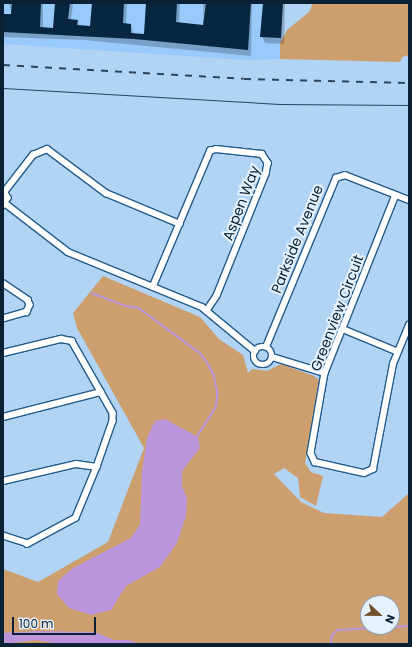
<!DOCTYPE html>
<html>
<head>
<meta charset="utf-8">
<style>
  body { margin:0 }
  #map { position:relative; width:412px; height:647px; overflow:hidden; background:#b1d3f4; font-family:Poppins,sans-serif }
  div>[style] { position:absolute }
  .built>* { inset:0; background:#98cafb }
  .green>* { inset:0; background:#cd9f6e }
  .water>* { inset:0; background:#bc96dd }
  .shadow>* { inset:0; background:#0003 }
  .stream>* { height:1.5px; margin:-0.75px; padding:0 0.75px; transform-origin:0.75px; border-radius:0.75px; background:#bc96dd }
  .building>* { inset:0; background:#08263f }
  .roads { filter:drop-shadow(1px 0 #235b8b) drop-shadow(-1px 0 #235b8b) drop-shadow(0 1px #235b8b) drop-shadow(0 -1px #235b8b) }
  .minor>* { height:5.5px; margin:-2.75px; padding:0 2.75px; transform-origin:2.75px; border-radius:2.75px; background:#fff }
  .minor>.ring { margin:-2.75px; padding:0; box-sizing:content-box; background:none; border:5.5px solid #fff; border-radius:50% }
  .tram>* { height:1px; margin:-0.5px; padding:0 0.5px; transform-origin:0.5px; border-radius:0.5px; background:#2b445c }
  .rail>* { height:1.5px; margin-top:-0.75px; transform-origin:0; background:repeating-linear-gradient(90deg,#2b445c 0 7px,transparent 0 14px) }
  span { translate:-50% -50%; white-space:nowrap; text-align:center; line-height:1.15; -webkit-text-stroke:4px #e5f1fc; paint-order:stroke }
  .street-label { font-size:14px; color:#092035 }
  .frame { position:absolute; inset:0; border:4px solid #092035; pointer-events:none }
  .north { position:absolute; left:360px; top:595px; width:40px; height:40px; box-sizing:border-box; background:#e5f1fc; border:1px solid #8d9dac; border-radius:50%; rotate:112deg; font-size:11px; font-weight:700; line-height:16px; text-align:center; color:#092035 }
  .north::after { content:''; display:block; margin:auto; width:14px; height:18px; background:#724f28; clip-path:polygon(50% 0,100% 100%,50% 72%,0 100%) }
  .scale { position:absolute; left:12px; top:617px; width:84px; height:18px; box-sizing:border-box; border:2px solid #092035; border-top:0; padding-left:5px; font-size:12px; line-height:14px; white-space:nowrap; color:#092035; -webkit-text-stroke:3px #e5f1fc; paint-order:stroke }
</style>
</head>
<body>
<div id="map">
  <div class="built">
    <div style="clip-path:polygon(3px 3px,283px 3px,280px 59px,247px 60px,3px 44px)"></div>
  </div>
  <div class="green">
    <div style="clip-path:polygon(313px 3px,409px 3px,409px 55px,402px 57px,400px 62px,280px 59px,280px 43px,287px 30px,309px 12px)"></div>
    <div style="clip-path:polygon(evenodd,103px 276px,200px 317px,219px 339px,243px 355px,248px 373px,252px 369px,267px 371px,281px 364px,314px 376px,319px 380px,305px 463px,311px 472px,323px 476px,316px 506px,300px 497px,298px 478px,284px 468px,274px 474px,301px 502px,324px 513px,382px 517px,409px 493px,409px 644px,3px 644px,3px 569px,38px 582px,108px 542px,144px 448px,77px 328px,73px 313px,103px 276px,368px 603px,392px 603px,392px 627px,368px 627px,368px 603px)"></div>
  </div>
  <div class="water">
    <div style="clip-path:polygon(165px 419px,198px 437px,200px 448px,182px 471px,182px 487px,187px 498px,186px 516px,177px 543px,160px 567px,126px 586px,111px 610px,91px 615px,69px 608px,57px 594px,58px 581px,73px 568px,131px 538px,140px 524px,142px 472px,147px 438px,155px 421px)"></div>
    <div style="clip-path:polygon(36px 631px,95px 632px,114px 640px,128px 640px,141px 644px,60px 644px,36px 640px,3px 644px,3px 633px)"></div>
  </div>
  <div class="shadow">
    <div style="clip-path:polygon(9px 3px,43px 3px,43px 29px,54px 29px,56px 3px,73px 3px,71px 21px,77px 21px,80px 26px,91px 27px,93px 3px,127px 3px,126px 24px,131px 25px,134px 35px,145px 35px,147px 3px,180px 3px,179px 24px,204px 26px,203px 3px,252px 3px,251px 56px,84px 40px,3px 37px,3px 15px,12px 15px)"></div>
    <div style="clip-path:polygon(264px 3px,285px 3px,284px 44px,265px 43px,262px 36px)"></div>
  </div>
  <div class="stream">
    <div style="left:92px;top:293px;width:36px;rotate:21deg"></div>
    <div style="left:126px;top:306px;width:13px;rotate:9deg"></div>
    <div style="left:139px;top:308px;width:76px;rotate:36.4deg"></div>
    <div style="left:200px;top:353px;width:11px;rotate:52deg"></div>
    <div style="left:207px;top:362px;width:15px;rotate:62deg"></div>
    <div style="left:214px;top:375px;width:19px;rotate:78deg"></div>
    <div style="left:218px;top:394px;width:14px;rotate:98deg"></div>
    <div style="left:216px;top:408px;width:35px;rotate:123deg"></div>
    <div style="left:392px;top:627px;width:17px;rotate:-3deg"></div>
    <div style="left:331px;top:644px;width:9px;rotate:-84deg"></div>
    <div style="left:332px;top:635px;width:8px;rotate:-40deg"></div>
    <div style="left:338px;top:630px;width:53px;rotate:-3.2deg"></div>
  </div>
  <div class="building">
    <div style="clip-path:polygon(12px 3px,41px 3px,40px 27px,53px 28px,55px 3px,70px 3px,68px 19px,78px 20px,77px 25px,90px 26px,92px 3px,124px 3px,123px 23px,131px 24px,131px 33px,144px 34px,146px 3px,177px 3px,176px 22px,203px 25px,206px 3px,251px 3px,248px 50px,134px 39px,3px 32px,3px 14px,11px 14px)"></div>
    <div style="clip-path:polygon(263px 3px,283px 3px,281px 38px,260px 37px)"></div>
  </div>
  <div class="roads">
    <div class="minor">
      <div style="left:3px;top:190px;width:9px;rotate:58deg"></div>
      <div style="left:8px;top:198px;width:9px;rotate:122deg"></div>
      <div style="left:5px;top:191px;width:46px;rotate:-52.1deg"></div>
      <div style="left:33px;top:155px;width:15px;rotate:-23deg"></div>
      <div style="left:47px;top:149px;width:74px;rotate:36.7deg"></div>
      <div style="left:106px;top:193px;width:80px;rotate:22.7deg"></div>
      <div style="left:396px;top:195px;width:192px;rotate:111.7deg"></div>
      <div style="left:325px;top:373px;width:81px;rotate:99.9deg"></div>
      <div style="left:311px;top:453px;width:10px;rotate:66deg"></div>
      <div style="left:315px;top:462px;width:50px;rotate:12.7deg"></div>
      <div style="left:364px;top:473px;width:10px;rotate:-24deg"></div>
      <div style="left:373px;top:469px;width:107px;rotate:-79.2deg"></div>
      <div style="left:393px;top:364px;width:42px;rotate:-67.7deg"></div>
      <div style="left:6px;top:204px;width:78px;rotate:37.7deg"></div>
      <div style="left:68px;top:252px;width:145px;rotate:22.3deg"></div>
      <div style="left:202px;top:307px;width:69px;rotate:39.7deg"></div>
      <div style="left:3px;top:283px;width:30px;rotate:34deg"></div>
      <div style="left:28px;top:300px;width:5px;rotate:68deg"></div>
      <div style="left:30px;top:305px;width:8px;rotate:113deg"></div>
      <div style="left:27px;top:312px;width:25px;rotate:164deg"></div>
      <div style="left:153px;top:286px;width:147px;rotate:-67.1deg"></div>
      <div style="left:210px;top:151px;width:6px;rotate:-18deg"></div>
      <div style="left:216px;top:149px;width:46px;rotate:6.2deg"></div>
      <div style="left:262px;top:154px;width:11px;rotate:56deg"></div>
      <div style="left:268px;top:163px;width:11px;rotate:100deg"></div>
      <div style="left:266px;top:174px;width:131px;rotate:111.9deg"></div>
      <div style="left:217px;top:296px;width:18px;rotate:124deg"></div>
      <div style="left:343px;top:329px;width:57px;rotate:22.5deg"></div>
      <div class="ring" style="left:254px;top:347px;width:12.5px;height:12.5px"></div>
      <div style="left:266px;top:347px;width:183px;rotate:-67.5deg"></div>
      <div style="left:336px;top:178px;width:9px;rotate:-18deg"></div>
      <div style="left:345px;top:175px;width:69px;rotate:21.3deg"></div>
      <div style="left:3px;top:353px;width:60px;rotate:-13.6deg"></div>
      <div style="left:61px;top:339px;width:11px;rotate:10deg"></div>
      <div style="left:72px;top:341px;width:83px;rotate:60.3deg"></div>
      <div style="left:113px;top:413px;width:8px;rotate:90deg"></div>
      <div style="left:113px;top:421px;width:49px;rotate:109.2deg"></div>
      <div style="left:97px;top:467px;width:55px;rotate:112.4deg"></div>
      <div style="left:76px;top:518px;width:55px;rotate:151.6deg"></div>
      <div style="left:28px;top:544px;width:26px;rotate:-162deg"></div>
      <div style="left:272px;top:357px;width:55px;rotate:16.8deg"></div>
      <div style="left:3px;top:417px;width:101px;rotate:-14.3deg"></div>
      <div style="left:3px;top:481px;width:75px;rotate:-13.1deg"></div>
      <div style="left:76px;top:464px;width:21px;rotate:8deg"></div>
    </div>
  </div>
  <div class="tram">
    <div style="left:3px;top:88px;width:277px;rotate:3.3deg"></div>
    <div style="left:280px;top:104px;width:129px;rotate:0.4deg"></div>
  </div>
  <div class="rail">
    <div style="left:3px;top:65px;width:241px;rotate:3.3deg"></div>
    <div style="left:244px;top:79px;width:165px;rotate:1.4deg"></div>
  </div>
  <div class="street-label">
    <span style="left:241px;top:203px;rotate:-69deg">Aspen Way</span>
    <span style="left:297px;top:239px;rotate:-68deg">Parkside Avenue</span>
    <span style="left:337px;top:313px;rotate:-69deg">Greenview Circuit</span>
  </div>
  <div class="frame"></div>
  <div class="north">N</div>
  <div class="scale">100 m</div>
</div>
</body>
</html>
